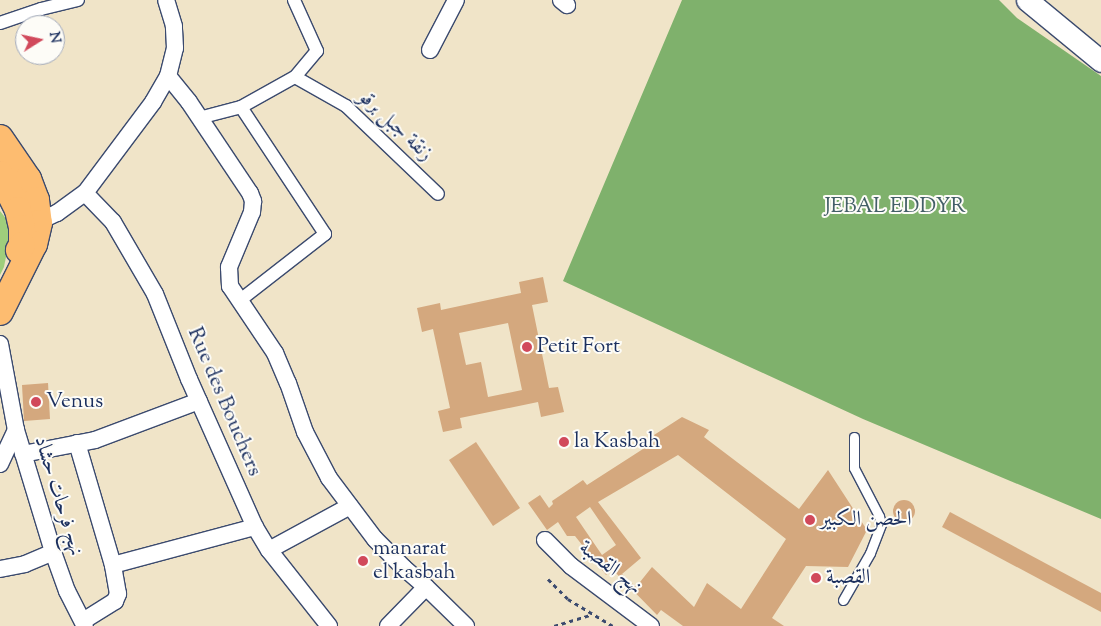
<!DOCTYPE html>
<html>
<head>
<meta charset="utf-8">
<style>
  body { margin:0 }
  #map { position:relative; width:1101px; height:626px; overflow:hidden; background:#f0e4c8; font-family:"Sorts Mill Goudy",Amiri,serif }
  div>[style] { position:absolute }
  .green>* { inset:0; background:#9fce7c }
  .forest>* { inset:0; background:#7fb16c }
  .building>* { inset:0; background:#d4a87e }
  .round { border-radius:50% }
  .path>* { height:3px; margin-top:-1.5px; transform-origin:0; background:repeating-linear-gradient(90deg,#3b4a6e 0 4px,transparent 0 8px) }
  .roads { filter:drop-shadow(1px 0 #3b4a6e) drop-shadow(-1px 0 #3b4a6e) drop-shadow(0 1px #3b4a6e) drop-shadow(0 -1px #3b4a6e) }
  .service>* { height:9px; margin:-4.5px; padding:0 4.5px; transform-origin:4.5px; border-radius:4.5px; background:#fff }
  .pedestrian>* { height:12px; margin:-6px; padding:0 6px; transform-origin:6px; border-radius:6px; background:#fff }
  .minor>* { height:16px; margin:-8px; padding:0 8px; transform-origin:8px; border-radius:8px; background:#fff }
  .tertiary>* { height:21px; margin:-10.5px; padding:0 10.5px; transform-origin:10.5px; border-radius:10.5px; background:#fff }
  .primary>* { height:26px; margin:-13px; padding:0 13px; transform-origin:13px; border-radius:13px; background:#fdbc70 }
  .dots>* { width:14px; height:14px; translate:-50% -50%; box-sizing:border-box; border:2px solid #fdfcf7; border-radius:50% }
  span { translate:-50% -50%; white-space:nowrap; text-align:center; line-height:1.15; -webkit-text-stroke:4px #fdfcf7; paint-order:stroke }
  .street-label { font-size:21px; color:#1b2f5e }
  .park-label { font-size:21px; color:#435f67 }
  .poi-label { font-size:21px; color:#1b2f5e }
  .left { translate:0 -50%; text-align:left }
  .north { position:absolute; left:15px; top:15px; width:50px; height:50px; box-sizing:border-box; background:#fdfcf7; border:1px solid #a3aaba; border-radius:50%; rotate:80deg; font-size:14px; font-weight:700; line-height:20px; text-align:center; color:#1b2f5e }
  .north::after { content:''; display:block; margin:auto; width:18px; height:22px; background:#d1495b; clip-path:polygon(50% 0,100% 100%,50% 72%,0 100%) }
</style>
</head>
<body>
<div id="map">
  <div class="green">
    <div style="clip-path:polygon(0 211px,12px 226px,4px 267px,0 275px)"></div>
  </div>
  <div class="forest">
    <div style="clip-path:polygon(682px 0,999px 0,1017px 18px,1101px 76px,1101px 519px,863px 419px,563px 281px)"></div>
  </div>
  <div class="building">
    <div style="clip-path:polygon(evenodd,543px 277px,548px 302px,532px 305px,549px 388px,558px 387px,564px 412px,541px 417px,538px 402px,460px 418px,462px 428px,443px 432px,438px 411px,450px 408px,433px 329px,422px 332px,417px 308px,440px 303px,441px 310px,521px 293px,519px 282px,543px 277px,508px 323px,522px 390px,488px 397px,481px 362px,466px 365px,459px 333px,508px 323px)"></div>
    <div style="clip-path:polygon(48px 383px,50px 419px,24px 421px,22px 385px)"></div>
    <div style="clip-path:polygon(evenodd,682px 417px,709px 430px,704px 437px,799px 509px,828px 470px,867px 530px,848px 567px,806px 566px,772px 618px,784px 626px,683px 626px,661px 610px,657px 615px,612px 569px,606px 575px,575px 536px,567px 536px,558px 522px,547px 530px,528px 503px,540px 495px,549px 508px,553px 504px,552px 501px,583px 480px,587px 485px,657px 440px,654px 435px,682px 417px,678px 455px,786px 539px,741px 609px,707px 583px,694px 607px,652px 567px,636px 587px,622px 574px,641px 558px,598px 502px,678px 455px,682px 417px,590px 507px,616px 545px,602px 555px,576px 517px,590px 507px)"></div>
    <div style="clip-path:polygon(476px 442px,520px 508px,493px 526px,449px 460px)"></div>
    <div class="round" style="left:893px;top:500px;width:22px;height:22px"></div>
    <div style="clip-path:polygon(950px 512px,1101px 593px,1101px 612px,942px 527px)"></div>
  </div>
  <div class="path">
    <div style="left:548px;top:579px;width:28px;rotate:45deg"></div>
    <div style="left:568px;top:599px;width:52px;rotate:31deg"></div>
    <div style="left:554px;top:626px;width:39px;rotate:-17deg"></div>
  </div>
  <div class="roads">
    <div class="service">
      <div style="left:843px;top:600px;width:54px;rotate:-60.1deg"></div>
      <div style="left:870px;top:553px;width:31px;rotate:-69deg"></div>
      <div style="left:881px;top:524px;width:8px;rotate:-104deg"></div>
      <div style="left:879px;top:516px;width:54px;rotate:-117.5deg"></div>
      <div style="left:854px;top:468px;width:31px;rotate:-90deg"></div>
    </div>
    <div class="pedestrian">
      <div style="left:0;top:23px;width:43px;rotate:-18.9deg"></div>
      <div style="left:41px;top:9px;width:38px;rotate:-14deg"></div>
      <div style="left:295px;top:77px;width:59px;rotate:29.6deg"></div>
      <div style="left:346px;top:106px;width:127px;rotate:43.7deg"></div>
      <div style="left:199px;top:118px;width:43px;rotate:-14.7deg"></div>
      <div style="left:241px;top:107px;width:62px;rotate:-29.1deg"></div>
      <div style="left:295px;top:77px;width:34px;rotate:-50deg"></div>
      <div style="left:317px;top:51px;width:56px;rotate:-114.3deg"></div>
      <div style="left:239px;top:301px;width:109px;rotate:-37.9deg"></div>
      <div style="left:325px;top:234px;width:152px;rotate:-123.5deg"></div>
    </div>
    <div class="minor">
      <div style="left:561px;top:0;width:8px;rotate:40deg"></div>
      <div style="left:430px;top:50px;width:56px;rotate:-62.5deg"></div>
      <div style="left:168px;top:76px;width:33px;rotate:51deg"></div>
      <div style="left:189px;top:102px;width:110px;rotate:56.2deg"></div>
      <div style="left:250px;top:193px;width:9px;rotate:69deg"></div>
      <div style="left:253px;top:201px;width:11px;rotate:95deg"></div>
      <div style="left:252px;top:212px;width:60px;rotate:112.7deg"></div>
      <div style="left:229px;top:267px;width:19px;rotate:87deg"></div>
      <div style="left:230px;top:286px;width:81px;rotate:56.1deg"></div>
      <div style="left:275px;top:353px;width:33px;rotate:67deg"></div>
      <div style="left:288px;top:383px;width:52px;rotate:70.9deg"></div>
      <div style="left:305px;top:432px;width:52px;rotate:62.4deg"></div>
      <div style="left:329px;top:478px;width:76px;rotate:53deg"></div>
      <div style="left:375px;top:539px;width:41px;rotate:45deg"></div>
      <div style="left:404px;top:568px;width:29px;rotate:41deg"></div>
      <div style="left:426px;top:587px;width:56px;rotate:44.3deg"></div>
      <div style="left:85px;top:193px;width:40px;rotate:46deg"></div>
      <div style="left:113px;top:222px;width:83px;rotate:59.7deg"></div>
      <div style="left:155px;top:294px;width:92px;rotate:68.2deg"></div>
      <div style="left:189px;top:379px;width:162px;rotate:66deg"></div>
      <div style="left:255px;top:527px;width:27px;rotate:59deg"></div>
      <div style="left:269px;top:550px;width:97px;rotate:51.7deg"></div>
      <div style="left:31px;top:225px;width:29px;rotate:-25deg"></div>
      <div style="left:57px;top:213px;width:34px;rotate:-36deg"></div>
      <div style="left:85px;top:193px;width:114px;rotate:-53.2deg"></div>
      <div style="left:153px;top:102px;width:30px;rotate:-60deg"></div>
      <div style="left:168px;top:76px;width:29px;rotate:-76deg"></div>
      <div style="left:175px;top:48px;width:22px;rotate:-93deg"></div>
      <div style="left:174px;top:26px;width:27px;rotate:-107deg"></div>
      <div style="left:0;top:344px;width:87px;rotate:79.5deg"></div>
      <div style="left:16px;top:430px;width:127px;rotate:73.1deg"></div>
      <div style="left:53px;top:552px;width:41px;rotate:70.3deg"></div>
      <div style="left:67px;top:591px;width:39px;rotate:63deg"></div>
      <div style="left:77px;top:443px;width:127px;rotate:73.6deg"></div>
      <div style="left:23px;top:454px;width:73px;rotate:-11deg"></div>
      <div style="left:95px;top:440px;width:111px;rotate:-20.6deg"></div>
      <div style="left:0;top:464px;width:38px;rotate:-65deg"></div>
      <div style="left:545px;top:540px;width:37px;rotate:45deg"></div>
      <div style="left:571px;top:566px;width:100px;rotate:36.9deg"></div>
      <div style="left:269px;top:550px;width:92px;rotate:-28.5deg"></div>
      <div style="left:0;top:569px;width:25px;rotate:-11deg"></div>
      <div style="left:25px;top:564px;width:30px;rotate:-23deg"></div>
      <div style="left:83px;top:621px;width:38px;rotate:-32deg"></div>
      <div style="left:115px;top:601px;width:8px;rotate:-67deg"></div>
      <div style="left:118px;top:594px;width:29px;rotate:-100deg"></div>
      <div style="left:113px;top:565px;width:147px;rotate:-15deg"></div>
      <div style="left:388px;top:626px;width:54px;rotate:-45.7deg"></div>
    </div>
    <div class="tertiary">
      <div style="left:1027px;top:0;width:96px;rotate:39.5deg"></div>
    </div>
    <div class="primary">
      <div style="left:0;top:138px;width:50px;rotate:55.7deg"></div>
      <div style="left:28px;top:179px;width:22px;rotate:69deg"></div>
      <div style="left:36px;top:200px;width:23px;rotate:83deg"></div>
      <div style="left:39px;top:223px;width:22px;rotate:103deg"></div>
      <div style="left:34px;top:244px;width:76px;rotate:116.6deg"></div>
      <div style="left:0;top:174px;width:40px;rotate:63.4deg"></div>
      <div style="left:18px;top:210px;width:18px;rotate:77deg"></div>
      <div style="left:22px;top:228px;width:17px;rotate:90deg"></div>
      <div style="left:22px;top:245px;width:6px;rotate:121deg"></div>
    </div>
  </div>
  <div class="dots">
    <div style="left:527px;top:347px;background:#d1495b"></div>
    <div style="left:36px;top:402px;background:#d1495b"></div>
    <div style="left:564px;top:442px;background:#d1495b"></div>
    <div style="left:810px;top:520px;background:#d1495b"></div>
    <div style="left:363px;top:561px;background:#d1495b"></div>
    <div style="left:816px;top:578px;background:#d1495b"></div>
  </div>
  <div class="street-label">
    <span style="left:395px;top:126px;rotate:43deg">زنقة جبل برقو</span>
    <span style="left:224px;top:402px;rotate:67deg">Rue des Bouchers</span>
    <span style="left:58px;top:496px;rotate:73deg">نهج فرحات حشاد</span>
    <span style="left:610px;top:568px;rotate:38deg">نهج القصبة</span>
  </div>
  <div class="park-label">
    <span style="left:895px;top:207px">JEBAL EDDYR</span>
  </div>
  <div class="poi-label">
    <span class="left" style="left:537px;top:347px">Petit Fort</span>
    <span class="left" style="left:46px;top:402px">Venus</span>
    <span class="left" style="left:574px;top:442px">la Kasbah</span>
    <span class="left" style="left:820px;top:520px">الحصن الكبير</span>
    <span class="left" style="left:373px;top:561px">manarat<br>el kasbah</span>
    <span class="left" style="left:826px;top:578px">القصبة</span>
  </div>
  <div class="north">N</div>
</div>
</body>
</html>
